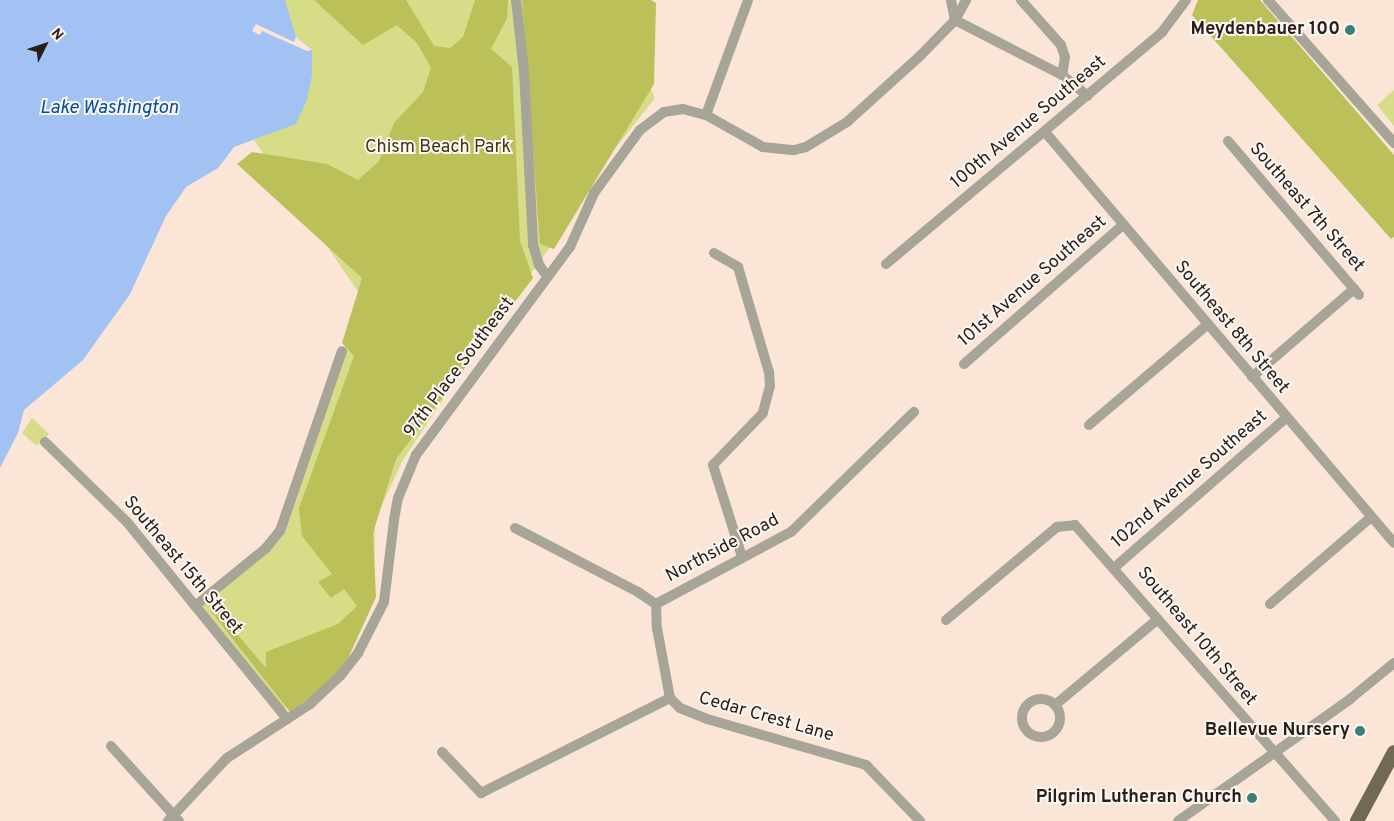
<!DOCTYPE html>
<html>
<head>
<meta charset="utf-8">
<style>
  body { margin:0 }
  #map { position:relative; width:1394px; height:821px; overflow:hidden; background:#fbe5d7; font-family:Overpass,sans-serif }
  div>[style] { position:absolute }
  .green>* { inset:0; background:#d7dc89 }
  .forest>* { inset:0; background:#bbc058 }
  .water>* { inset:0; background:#a1c2f2 }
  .pier>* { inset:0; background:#fbe5d7 }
  .minor>* { height:10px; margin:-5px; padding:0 5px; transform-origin:5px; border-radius:5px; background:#a7a498 }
  .minor>.ring { margin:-5px; padding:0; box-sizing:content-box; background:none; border:10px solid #a7a498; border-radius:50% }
  .major>* { height:14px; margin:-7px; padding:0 7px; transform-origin:7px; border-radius:7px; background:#706a55 }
  .dots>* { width:14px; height:14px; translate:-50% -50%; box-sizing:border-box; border:2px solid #fcf6f2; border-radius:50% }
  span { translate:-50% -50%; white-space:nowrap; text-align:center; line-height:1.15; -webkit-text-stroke:4px #fcf6f2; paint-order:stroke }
  .poi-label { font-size:18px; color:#291f18; font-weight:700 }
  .right { translate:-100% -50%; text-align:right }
  .street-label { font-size:18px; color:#291f18 }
  .park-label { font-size:18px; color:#3a3c0f }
  .water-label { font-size:19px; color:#004ea7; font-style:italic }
  .north { position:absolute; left:20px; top:20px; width:50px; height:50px; -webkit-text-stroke:4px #fcf6f2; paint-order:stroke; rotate:49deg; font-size:14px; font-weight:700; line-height:20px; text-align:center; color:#291f18 }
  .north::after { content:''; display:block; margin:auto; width:18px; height:22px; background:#291f18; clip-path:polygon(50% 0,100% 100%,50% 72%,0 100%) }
</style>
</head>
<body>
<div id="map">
  <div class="green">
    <div style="clip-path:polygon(220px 0,612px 0,655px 98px,588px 183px,559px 235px,488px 332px,403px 460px,375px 520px,374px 601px,337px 673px,282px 710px,195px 606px,274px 540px,342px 351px,368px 306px,252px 137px)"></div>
    <div style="clip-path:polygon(1394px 90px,1394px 126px,1377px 105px)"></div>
    <div style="clip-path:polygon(32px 418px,49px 434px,37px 446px,22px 433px)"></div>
  </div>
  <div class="forest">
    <div style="clip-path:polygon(314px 0,406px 0,434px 46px,450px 48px,463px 37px,475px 0,508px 0,507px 18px,491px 49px,512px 67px,520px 241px,533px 278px,396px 459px,373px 533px,376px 597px,340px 676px,290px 712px,210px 610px,214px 607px,266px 668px,266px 652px,338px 624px,357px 606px,344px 589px,331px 598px,318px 582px,332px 574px,302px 536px,299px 508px,354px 356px,342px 343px,362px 278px,237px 164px,252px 152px,327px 164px,358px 180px,379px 161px,394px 123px,423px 92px,431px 68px,417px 43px,397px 25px,363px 45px)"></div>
    <div style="clip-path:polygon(522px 0,651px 0,656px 3px,654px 84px,554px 249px,540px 244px)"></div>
    <div style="clip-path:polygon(1198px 0,1260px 0,1394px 155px,1394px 237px,1391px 239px,1192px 15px)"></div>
  </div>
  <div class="water">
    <div style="clip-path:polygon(0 0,285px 0,296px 37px,312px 50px,312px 75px,307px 100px,296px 124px,234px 147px,218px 168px,186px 187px,166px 216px,130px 294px,83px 360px,24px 410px,18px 433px,0 468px)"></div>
  </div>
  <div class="pier">
    <div style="clip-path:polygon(256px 24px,294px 42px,296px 37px,312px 50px,307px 51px,262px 31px,260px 35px,252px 31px)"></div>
  </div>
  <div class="minor">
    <div style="left:516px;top:0;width:71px;rotate:83.6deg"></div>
    <div style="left:524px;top:71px;width:174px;rotate:87deg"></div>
    <div style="left:533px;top:245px;width:21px;rotate:73deg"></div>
    <div style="left:539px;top:265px;width:14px;rotate:54deg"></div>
    <div style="left:951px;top:0;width:20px;rotate:79deg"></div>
    <div style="left:955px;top:20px;width:120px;rotate:27.2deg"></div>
    <div style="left:1062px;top:75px;width:33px;rotate:39deg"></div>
    <div style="left:1021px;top:0;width:60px;rotate:48.4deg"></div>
    <div style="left:1061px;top:45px;width:13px;rotate:72deg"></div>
    <div style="left:1065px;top:57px;width:18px;rotate:99deg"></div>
    <div style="left:1268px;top:0;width:191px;rotate:48.6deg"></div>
    <div style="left:706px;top:115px;width:122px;rotate:-69.9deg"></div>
    <div style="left:1045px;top:132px;width:539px;rotate:49.66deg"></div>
    <div style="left:1228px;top:141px;width:202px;rotate:49.6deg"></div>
    <div style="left:714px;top:253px;width:28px;rotate:30deg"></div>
    <div style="left:738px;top:267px;width:109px;rotate:73.6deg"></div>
    <div style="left:769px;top:372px;width:14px;rotate:86deg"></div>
    <div style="left:770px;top:386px;width:28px;rotate:105deg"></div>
    <div style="left:763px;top:413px;width:72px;rotate:133.9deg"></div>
    <div style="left:713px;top:465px;width:96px;rotate:72.5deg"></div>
    <div style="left:886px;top:264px;width:361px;rotate:-40deg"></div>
    <div style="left:1162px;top:32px;width:40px;rotate:-53deg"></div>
    <div style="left:964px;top:364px;width:211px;rotate:-41.2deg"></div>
    <div style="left:1252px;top:377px;width:135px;rotate:-40.8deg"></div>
    <div style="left:1089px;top:425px;width:156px;rotate:-40.3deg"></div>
    <div style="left:45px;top:442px;width:115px;rotate:44.3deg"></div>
    <div style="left:127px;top:522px;width:254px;rotate:50.9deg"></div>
    <div style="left:515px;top:528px;width:139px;rotate:27.5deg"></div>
    <div style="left:638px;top:592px;width:22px;rotate:34deg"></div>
    <div style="left:1115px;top:567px;width:227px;rotate:-41.1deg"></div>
    <div style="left:656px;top:604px;width:153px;rotate:-28.1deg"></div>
    <div style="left:791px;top:532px;width:172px;rotate:-44.3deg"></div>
    <div style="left:656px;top:604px;width:24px;rotate:88deg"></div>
    <div style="left:657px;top:628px;width:71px;rotate:79.5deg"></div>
    <div style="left:1270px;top:604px;width:132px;rotate:-40.7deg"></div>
    <div style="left:195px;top:606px;width:92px;rotate:-39.2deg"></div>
    <div style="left:266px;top:548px;width:22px;rotate:-51deg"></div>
    <div style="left:280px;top:531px;width:190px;rotate:-71deg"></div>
    <div style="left:946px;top:620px;width:145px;rotate:-40deg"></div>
    <div style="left:1057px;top:527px;width:18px;rotate:-6deg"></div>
    <div style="left:1075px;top:525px;width:394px;rotate:48.7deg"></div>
    <div class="ring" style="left:1022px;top:699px;width:28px;height:28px"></div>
    <div style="left:1055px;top:705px;width:134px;rotate:-39.9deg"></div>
    <div style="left:111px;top:746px;width:101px;rotate:47.8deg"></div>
    <div style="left:442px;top:752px;width:57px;rotate:46.4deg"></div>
    <div style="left:481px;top:793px;width:212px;rotate:-26.7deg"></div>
    <div style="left:670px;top:698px;width:14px;rotate:45deg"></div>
    <div style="left:680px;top:708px;width:29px;rotate:22deg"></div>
    <div style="left:707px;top:719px;width:166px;rotate:16.1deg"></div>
    <div style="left:866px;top:765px;width:78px;rotate:46deg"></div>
    <div style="left:168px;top:821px;width:86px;rotate:-46.9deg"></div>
    <div style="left:227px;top:758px;width:99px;rotate:-33deg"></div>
    <div style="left:310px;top:704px;width:42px;rotate:-43.1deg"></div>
    <div style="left:341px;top:675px;width:28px;rotate:-52deg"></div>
    <div style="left:358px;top:653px;width:57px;rotate:-63deg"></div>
    <div style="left:384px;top:602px;width:83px;rotate:-83deg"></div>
    <div style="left:394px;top:520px;width:22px;rotate:-80deg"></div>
    <div style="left:398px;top:498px;width:47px;rotate:-67.3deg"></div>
    <div style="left:416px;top:455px;width:259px;rotate:-53.5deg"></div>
    <div style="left:570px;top:247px;width:59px;rotate:-66deg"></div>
    <div style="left:594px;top:193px;width:78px;rotate:-53.9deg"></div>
    <div style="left:640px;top:130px;width:30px;rotate:-37deg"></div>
    <div style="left:664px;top:112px;width:19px;rotate:-9deg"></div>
    <div style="left:683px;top:109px;width:24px;rotate:15deg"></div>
    <div style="left:706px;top:115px;width:65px;rotate:29.3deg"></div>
    <div style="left:763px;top:147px;width:31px;rotate:6deg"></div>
    <div style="left:794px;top:150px;width:12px;rotate:-14deg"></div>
    <div style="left:806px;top:147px;width:48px;rotate:-31.4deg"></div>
    <div style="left:847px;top:122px;width:98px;rotate:-42.1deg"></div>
    <div style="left:920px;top:56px;width:50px;rotate:-45.8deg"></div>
    <div style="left:955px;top:20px;width:23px;rotate:-61deg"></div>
    <div style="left:1178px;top:821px;width:211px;rotate:-35.3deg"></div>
    <div style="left:1350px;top:699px;width:57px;rotate:-39.3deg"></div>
  </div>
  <div class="major">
    <div style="left:1357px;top:821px;width:78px;rotate:-61.8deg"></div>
  </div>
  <div class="dots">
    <div style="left:1350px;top:30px;background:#3b8075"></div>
    <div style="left:1360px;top:731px;background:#3b8075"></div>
    <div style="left:1252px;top:798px;background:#3b8075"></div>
  </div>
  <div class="poi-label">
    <span class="right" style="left:1340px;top:30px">Meydenbauer 100</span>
    <span class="right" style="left:1350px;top:731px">Bellevue Nursery</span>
    <span class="right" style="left:1242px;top:798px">Pilgrim Lutheran Church</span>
  </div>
  <div class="street-label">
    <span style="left:1029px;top:123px;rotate:-40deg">100th Avenue Southeast</span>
    <span style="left:1306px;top:208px;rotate:49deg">Southeast 7th Street</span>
    <span style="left:1033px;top:282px;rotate:-41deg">101st Avenue Southeast</span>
    <span style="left:1231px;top:328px;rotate:50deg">Southeast 8th Street</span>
    <span style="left:460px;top:368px;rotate:-53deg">97th Place Southeast</span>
    <span style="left:1190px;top:480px;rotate:-41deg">102nd Avenue Southeast</span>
    <span style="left:723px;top:549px;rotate:-28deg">Northside Road</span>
    <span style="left:182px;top:566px;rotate:50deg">Southeast 15th Street</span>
    <span style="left:1196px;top:637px;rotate:50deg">Southeast 10th Street</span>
    <span style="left:766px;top:718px;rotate:16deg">Cedar Crest Lane</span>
  </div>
  <div class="park-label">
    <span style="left:438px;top:148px">Chism Beach Park</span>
  </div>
  <div class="water-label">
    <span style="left:109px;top:109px">Lake Washington</span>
  </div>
  <div class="north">N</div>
</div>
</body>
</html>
